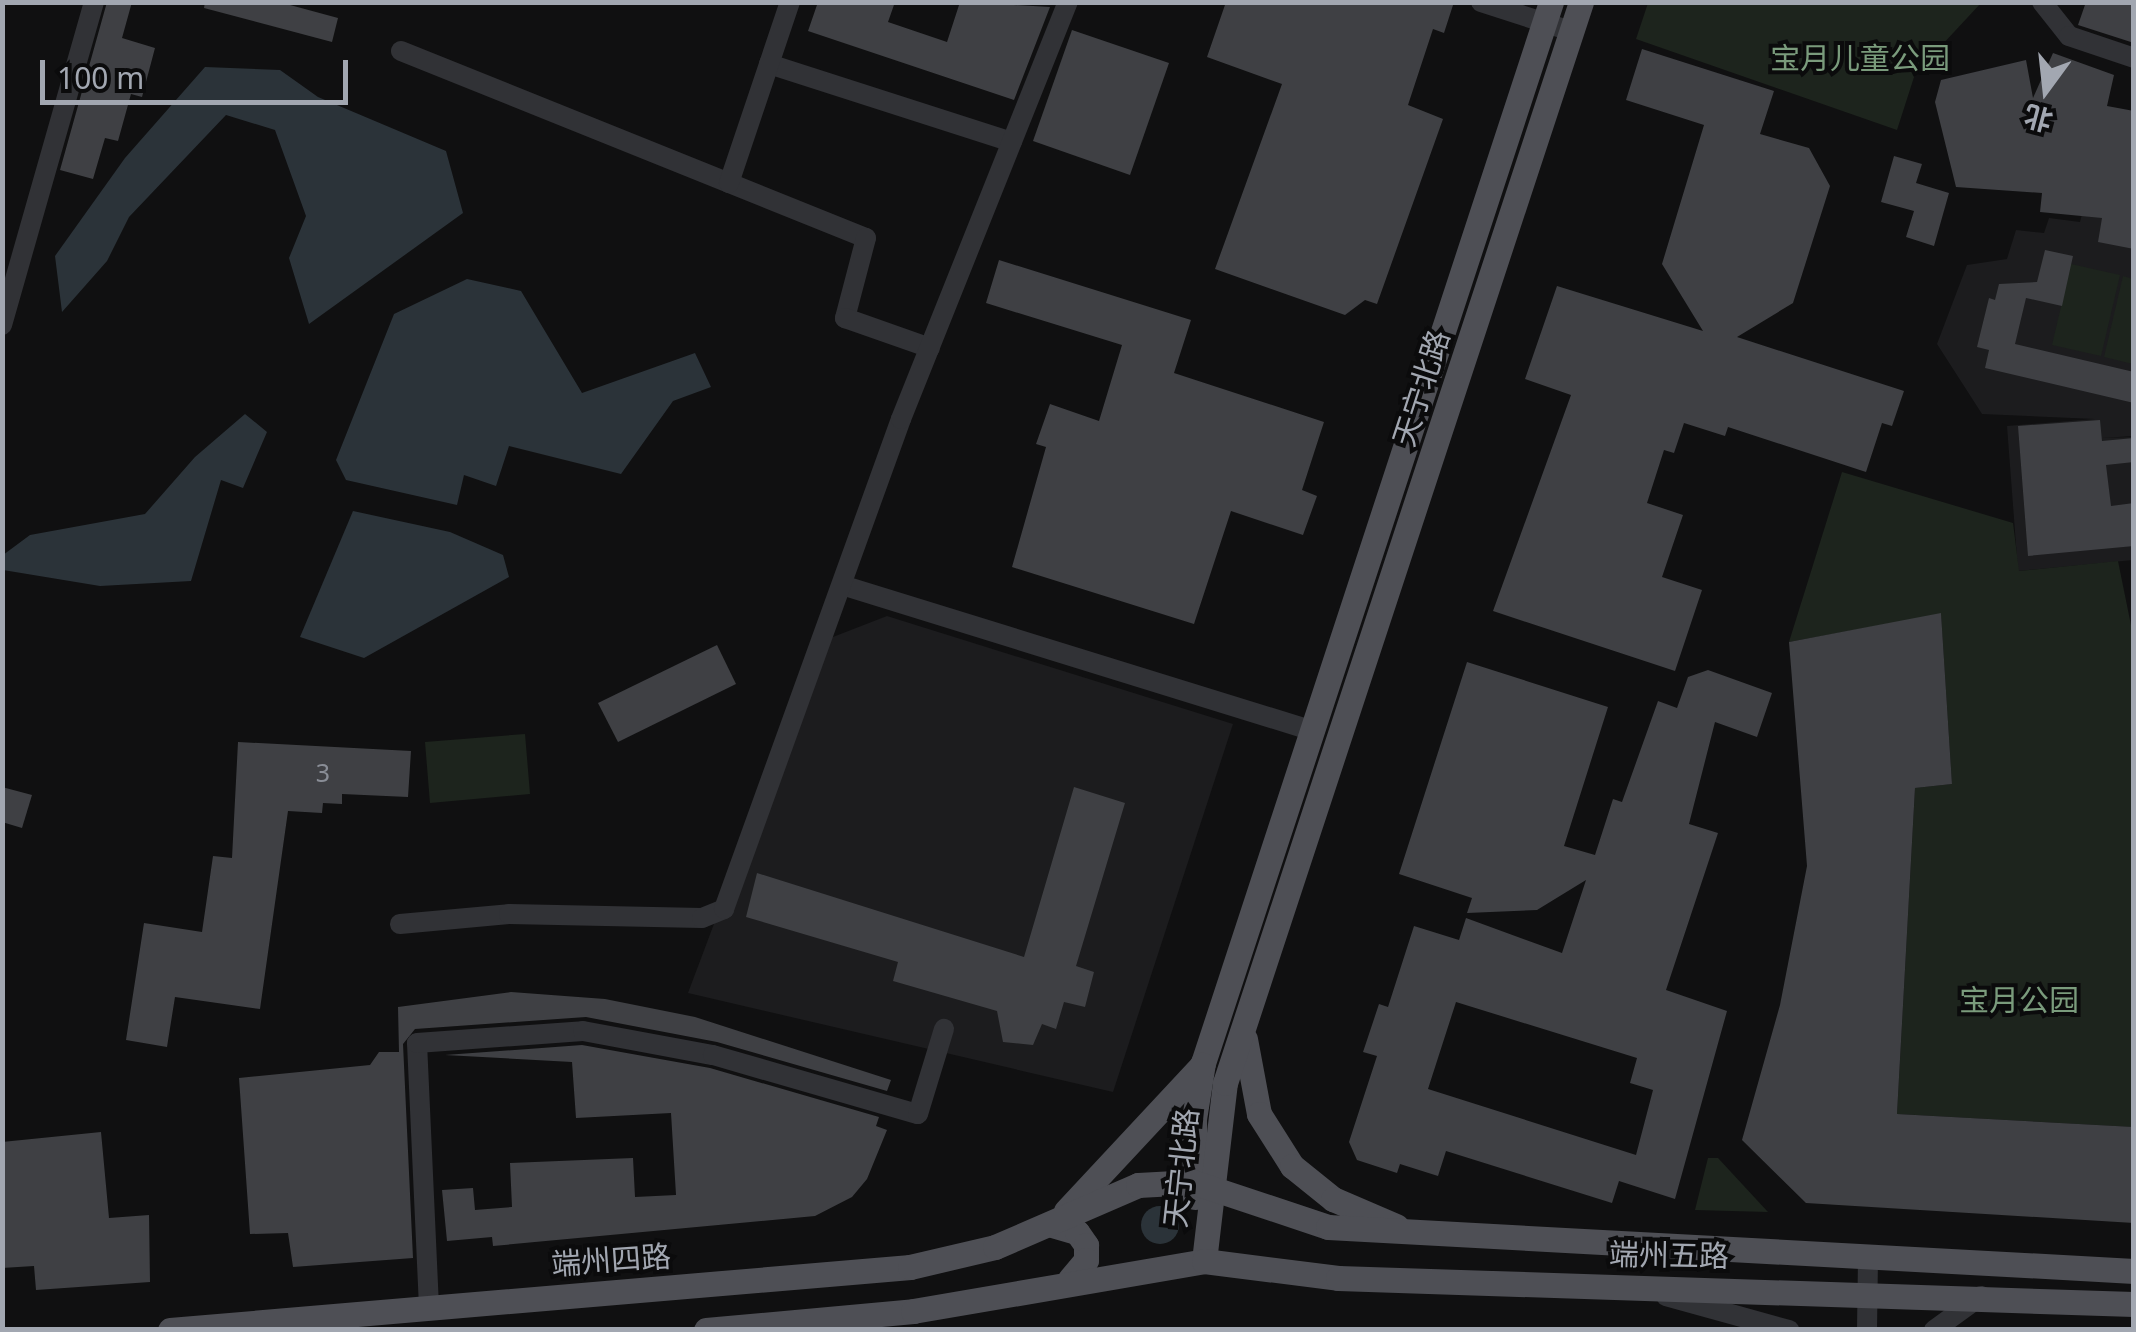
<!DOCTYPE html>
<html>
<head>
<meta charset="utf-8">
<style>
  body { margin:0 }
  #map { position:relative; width:2136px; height:1332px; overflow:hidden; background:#101011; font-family:"Noto Sans","Noto Sans SC",sans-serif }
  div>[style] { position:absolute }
  .built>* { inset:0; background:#1c1c1e }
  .green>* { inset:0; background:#1d241d }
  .water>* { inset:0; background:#2b3339 }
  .round { border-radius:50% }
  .building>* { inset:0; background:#3f4044 }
  .minor>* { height:20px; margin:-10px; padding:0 10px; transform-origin:10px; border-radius:10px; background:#313236 }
  .major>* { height:25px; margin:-12.5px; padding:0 12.5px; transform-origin:12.5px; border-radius:12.5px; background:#4e4f55 }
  span { translate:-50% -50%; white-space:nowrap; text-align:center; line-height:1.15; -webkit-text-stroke:8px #0b0b0c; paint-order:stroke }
  .number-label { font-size:25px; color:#898d96 }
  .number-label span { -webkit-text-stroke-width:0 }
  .park-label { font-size:30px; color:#7a9b7c }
  .street-label { font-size:30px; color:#a2a7b1 }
  .frame { position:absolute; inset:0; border:5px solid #a2a7b1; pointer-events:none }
  .north { position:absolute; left:1996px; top:40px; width:100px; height:100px; -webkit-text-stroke:8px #0b0b0c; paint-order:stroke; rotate:195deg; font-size:28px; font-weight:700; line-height:40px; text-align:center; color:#a2a7b1 }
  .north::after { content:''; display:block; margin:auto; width:35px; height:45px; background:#a2a7b1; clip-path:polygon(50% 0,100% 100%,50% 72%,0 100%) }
  .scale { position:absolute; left:40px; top:60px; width:308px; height:45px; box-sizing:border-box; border:5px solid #a2a7b1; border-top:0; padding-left:12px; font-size:30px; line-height:35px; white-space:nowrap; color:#a2a7b1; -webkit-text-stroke:8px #0b0b0c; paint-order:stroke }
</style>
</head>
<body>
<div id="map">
  <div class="built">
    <div style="clip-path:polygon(2084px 206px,2133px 217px,2133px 436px,2102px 438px,2133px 437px,2133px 560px,2018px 571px,2007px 426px,2095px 419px,1982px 414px,1937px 344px,1967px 265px,2007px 259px,2016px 230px,2044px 233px,2049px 218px,2080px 222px)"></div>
    <div style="clip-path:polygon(887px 616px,1233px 724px,1113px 1092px,688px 993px,820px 642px)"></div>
  </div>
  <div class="green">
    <div style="clip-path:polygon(1648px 3px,1648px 2px,1981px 3px,1915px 74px,1897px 130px,1636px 39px)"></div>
    <div style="clip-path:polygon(2071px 264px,2120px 275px,2101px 356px,2052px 345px)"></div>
    <div style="clip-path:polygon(2123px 276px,2133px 279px,2133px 364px,2104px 357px)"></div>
    <div style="clip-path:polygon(1842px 472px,2013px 523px,2019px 571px,2118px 561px,2134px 640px,2133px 1127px,1897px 1114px,1915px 788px,1952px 784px,1941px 614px,1789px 642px)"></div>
    <div style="clip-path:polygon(525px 734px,530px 794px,430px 803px,425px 742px)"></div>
    <div style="clip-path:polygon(1708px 1158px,1718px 1158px,1768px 1212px,1695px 1210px)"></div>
  </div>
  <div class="water">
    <div style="clip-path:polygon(205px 67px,280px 70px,318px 97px,446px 151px,463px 213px,309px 324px,289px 258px,306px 216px,275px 130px,226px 115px,129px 217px,107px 261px,62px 312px,55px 256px,125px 158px)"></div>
    <div style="clip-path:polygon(467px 279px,521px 291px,582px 393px,695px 353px,711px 387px,673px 401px,621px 474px,509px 446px,496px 486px,464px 475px,457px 505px,346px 480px,336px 460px,394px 314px)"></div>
    <div style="clip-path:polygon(245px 414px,267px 432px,243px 488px,221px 480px,191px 581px,100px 586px,3px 570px,3px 555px,30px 535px,145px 514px,195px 457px)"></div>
    <div style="clip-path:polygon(353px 511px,450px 532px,503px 555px,509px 577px,364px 658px,300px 637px)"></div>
    <div class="round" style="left:1141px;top:1206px;width:38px;height:38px"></div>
  </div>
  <div class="building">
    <div style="clip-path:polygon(107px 2px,132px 2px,122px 38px,155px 48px,142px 97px,131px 94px,118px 141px,105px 138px,93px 179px,60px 170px)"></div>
    <div style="clip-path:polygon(205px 2px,279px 2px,338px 18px,332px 42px,204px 8px)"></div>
    <div style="clip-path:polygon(818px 2px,895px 2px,888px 22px,947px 42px,960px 2px,1050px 7px,1014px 100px,808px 31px)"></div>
    <div style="clip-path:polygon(1226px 2px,1454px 2px,1444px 33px,1433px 29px,1408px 105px,1443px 119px,1377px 304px,1365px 300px,1345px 315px,1215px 269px,1282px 84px,1207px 57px)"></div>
    <div style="clip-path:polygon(2086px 2px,2134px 2px,2134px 43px,2078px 25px)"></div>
    <div style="clip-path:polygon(1072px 30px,1169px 63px,1130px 175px,1033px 141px)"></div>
    <div style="clip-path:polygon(1642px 49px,1774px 91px,1760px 134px,1809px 148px,1830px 186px,1793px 303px,1737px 337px,1904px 391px,1892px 426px,1882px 423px,1866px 472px,1728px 427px,1725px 436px,1684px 423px,1674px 453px,1664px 450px,1647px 503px,1683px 515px,1662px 577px,1702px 590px,1675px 671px,1493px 611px,1571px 395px,1525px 379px,1557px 286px,1703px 331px,1662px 264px,1704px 125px,1626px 100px)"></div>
    <div style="clip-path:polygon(2053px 53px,2114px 75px,2107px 106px,2134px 111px,2134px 249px,2098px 242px,2102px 218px,2040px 212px,2042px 193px,1956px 187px,1935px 102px,1941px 80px,2026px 60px,2033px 98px)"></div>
    <div style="clip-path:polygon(1894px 156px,1922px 164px,1916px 183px,1949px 193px,1934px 246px,1906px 237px,1914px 211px,1881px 202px)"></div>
    <div style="clip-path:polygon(2045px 250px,2073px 256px,2062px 306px,2026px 298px,2015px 344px,2134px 372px,2134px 403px,1985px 368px,1989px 350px,1977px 347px,1989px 298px,1995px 300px,1999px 284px,2037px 282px)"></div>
    <div style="clip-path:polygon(999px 260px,1191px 320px,1174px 373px,1324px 422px,1302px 490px,1317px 496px,1303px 535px,1231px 511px,1194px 624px,1012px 567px,1046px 447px,1036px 444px,1050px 404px,1099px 421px,1122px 345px,986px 303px)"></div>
    <div style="clip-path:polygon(2100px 420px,2102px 441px,2134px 438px,2134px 462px,2106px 465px,2111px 506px,2134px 503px,2134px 546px,2028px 556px,2018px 426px)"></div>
    <div style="clip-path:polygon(1941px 613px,1952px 784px,1915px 788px,1897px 1114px,2134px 1127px,2134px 1223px,1806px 1203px,1742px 1140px,1780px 1005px,1807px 866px,1789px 642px)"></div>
    <div style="clip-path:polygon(717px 645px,736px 684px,618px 742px,598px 703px)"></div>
    <div style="clip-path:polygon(evenodd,1467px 662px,1608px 707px,1564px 846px,1595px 855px,1613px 799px,1622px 802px,1658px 701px,1677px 708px,1688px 677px,1708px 670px,1772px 693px,1757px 737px,1715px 722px,1689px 824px,1718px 833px,1666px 990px,1727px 1011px,1675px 1199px,1619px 1181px,1612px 1203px,1446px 1151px,1438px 1176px,1400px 1164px,1397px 1173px,1357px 1160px,1349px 1142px,1377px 1056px,1363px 1052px,1379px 1004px,1388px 1007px,1414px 926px,1459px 940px,1466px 918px,1562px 953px,1586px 880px,1537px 910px,1467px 913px,1472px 898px,1399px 874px,1467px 662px,1456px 1002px,1637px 1058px,1630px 1083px,1653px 1090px,1636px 1155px,1428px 1089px,1456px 1002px)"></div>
    <div style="clip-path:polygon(238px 742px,411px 751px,408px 797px,342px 794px,342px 804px,323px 803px,322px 813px,288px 811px,260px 1009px,175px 997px,167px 1047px,126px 1040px,144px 923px,202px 932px,213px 856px,232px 858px)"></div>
    <div style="clip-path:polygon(2px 787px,32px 795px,22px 828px,2px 822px)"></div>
    <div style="clip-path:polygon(1074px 787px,1125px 803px,1076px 966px,1094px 972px,1085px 1007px,1064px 1002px,1056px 1029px,1042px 1024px,1033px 1045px,1003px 1042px,997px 1011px,893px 981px,898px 962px,746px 917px,757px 873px,1024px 957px)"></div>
    <div style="clip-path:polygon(511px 992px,605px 999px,695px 1017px,891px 1080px,887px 1091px,717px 1042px,586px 1017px,415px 1029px,403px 1044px,413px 1258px,293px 1267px,288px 1233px,250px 1234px,239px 1078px,370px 1065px,379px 1052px,399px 1052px,398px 1007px)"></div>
    <div style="clip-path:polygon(582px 1045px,710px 1068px,879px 1117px,876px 1126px,887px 1130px,867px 1179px,852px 1197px,815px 1216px,493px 1246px,492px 1237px,447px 1241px,442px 1190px,473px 1188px,475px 1210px,512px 1207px,510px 1163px,633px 1158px,635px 1197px,676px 1195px,671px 1113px,576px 1118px,572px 1062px,445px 1055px)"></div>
    <div style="clip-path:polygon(101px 1132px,109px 1218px,149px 1215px,150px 1282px,36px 1290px,34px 1266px,2px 1268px,2px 1142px)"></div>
  </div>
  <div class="minor">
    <div style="left:1481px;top:2px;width:95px;rotate:17.9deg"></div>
    <div style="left:2042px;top:2px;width:43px;rotate:51.5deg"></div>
    <div style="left:2069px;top:36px;width:69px;rotate:18.7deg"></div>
    <div style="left:401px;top:51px;width:501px;rotate:21.91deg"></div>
    <div style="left:866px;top:238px;width:83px;rotate:104.7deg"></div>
    <div style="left:845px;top:318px;width:90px;rotate:19.4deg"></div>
    <div style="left:769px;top:64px;width:255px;rotate:17.8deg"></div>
    <div style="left:729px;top:183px;width:191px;rotate:-71.4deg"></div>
    <div style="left:2px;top:325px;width:336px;rotate:-74.1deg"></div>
    <div style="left:845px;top:586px;width:489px;rotate:17.2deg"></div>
    <div style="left:400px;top:924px;width:109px;rotate:-5.2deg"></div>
    <div style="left:509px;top:914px;width:193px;rotate:1.2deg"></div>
    <div style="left:702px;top:918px;width:24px;rotate:-22deg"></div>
    <div style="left:724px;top:909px;width:521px;rotate:-70.14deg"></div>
    <div style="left:901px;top:419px;width:449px;rotate:-68.2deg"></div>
    <div style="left:1666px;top:1296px;width:128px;rotate:15.5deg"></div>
    <div style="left:429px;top:1307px;width:264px;rotate:-92.6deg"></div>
    <div style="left:417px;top:1043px;width:166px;rotate:-4.1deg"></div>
    <div style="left:583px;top:1031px;width:132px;rotate:10.5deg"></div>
    <div style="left:713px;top:1055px;width:213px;rotate:16.1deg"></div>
    <div style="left:918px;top:1114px;width:89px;rotate:-73deg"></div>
    <div style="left:1867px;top:1330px;width:72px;rotate:-89.2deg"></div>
    <div style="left:1934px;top:1330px;width:58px;rotate:-35.9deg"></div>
  </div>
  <div class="major">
    <div style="left:1245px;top:1039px;width:76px;rotate:79.4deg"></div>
    <div style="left:1259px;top:1114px;width:62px;rotate:57.6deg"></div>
    <div style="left:1292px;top:1166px;width:53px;rotate:38.8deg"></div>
    <div style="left:1333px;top:1199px;width:69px;rotate:23.2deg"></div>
    <div style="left:1195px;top:1197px;width:78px;rotate:-90.7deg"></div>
    <div style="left:1194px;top:1119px;width:57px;rotate:-80.9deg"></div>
    <div style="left:1203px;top:1063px;width:1117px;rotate:-71.84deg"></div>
    <div style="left:1066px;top:1211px;width:200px;rotate:-47deg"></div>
    <div style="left:1052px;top:1225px;width:26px;rotate:16deg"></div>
    <div style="left:1077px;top:1232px;width:16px;rotate:55deg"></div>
    <div style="left:1086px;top:1245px;width:15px;rotate:90deg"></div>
    <div style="left:1086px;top:1260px;width:26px;rotate:130deg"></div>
    <div style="left:1204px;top:1261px;width:179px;rotate:-83.3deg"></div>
    <div style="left:1225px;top:1083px;width:1138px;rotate:-71.77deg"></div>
    <div style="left:170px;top:1330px;width:743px;rotate:-4.87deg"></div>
    <div style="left:910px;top:1267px;width:87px;rotate:-13.2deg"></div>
    <div style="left:995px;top:1247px;width:156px;rotate:-23.4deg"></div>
    <div style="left:1138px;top:1185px;width:55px;rotate:-3.1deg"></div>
    <div style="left:1193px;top:1182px;width:142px;rotate:18.4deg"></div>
    <div style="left:1328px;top:1227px;width:807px;rotate:3.12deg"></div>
    <div style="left:706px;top:1330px;width:208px;rotate:-5.2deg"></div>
    <div style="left:913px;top:1311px;width:295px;rotate:-9.7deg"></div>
    <div style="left:1204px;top:1261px;width:135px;rotate:7.2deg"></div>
    <div style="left:1338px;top:1278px;width:796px;rotate:1.87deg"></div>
  </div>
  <div class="number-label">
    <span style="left:323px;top:772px">3</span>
  </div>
  <div class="park-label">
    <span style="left:1860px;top:58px">宝月儿童公园</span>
    <span style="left:2019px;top:1000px">宝月公园</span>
  </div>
  <div class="street-label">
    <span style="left:1421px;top:388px;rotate:-72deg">天宁北路</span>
    <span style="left:1181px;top:1168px;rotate:-84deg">天宁北路</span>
    <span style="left:1669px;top:1255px;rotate:1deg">端州五路</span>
    <span style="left:611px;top:1260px;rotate:-4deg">端州四路</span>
  </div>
  <div class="frame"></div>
  <div class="north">北</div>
  <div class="scale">100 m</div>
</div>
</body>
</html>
